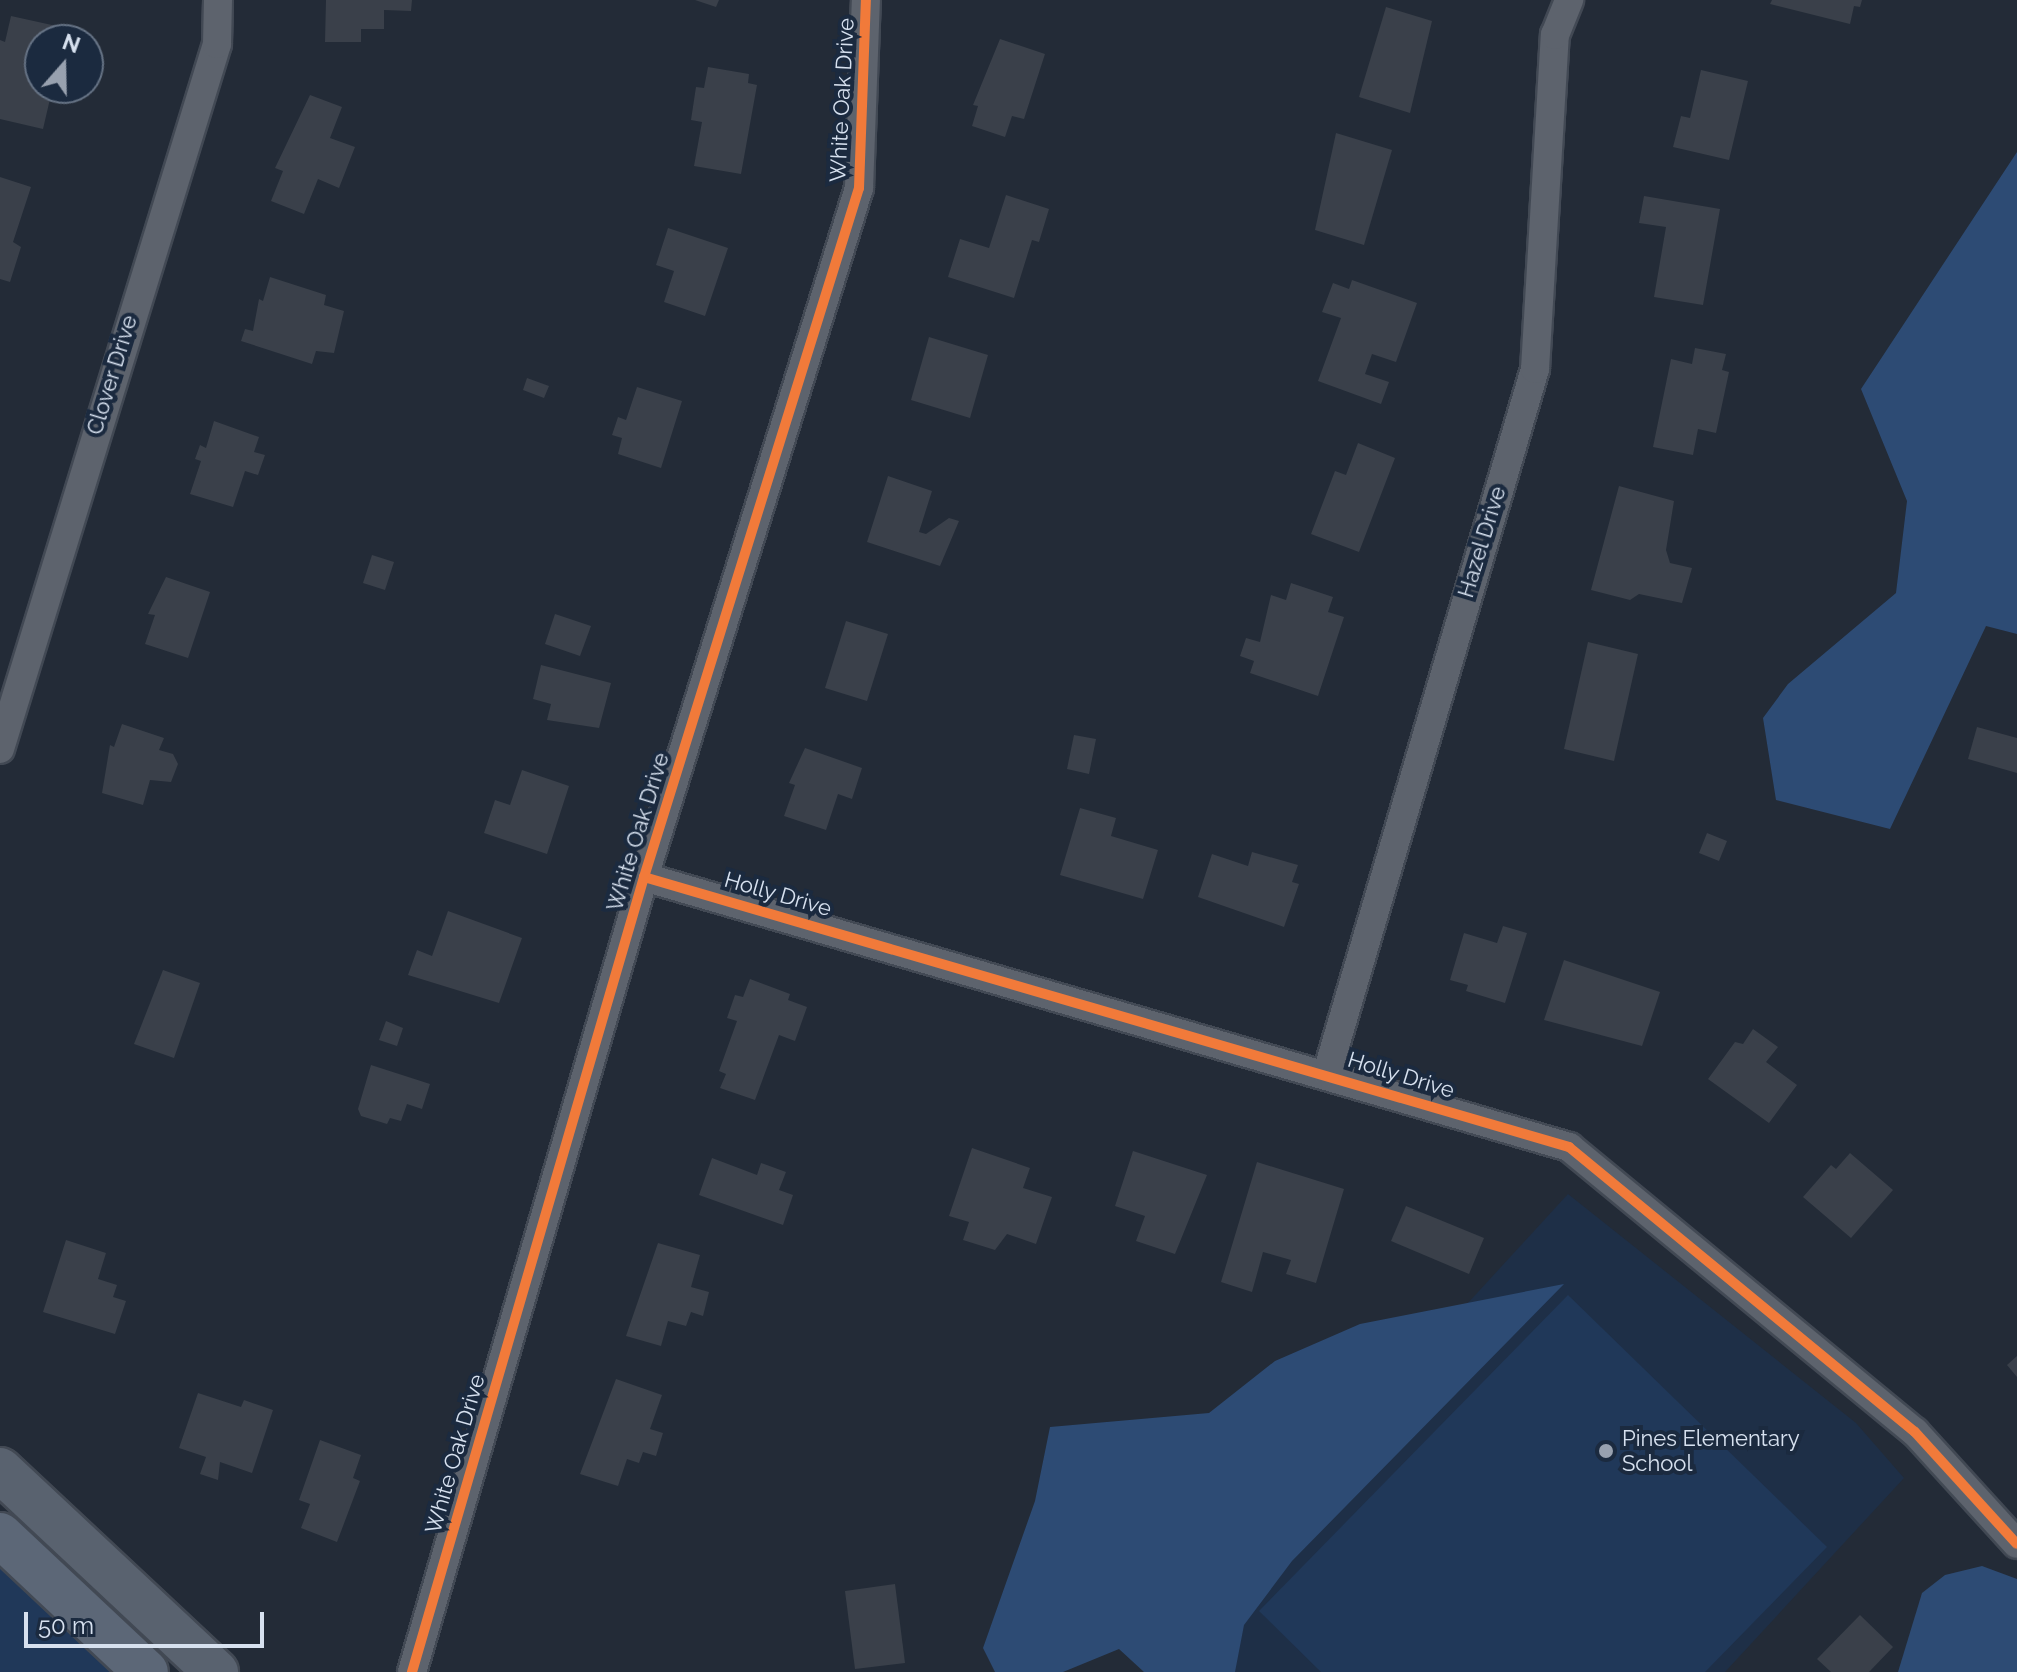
<!DOCTYPE html>
<html>
<head>
<meta charset="utf-8">
<style>
  body { margin:0 }
  #map { position:relative; width:2017px; height:1672px; overflow:hidden; background:#232b37; font-family:Raleway,sans-serif }
  div>[style] { position:absolute }
  .built>* { inset:0; background:#1e2f47 }
  .green>* { inset:0; background:#203859 }
  .forest>* { inset:0; background:#2d4b74 }
  .building>* { inset:0; background:#3a404a }
  .roads { filter:drop-shadow(2px 0 #424954) drop-shadow(-2px 0 #424954) drop-shadow(0 2px #424954) drop-shadow(0 -2px #424954) }
  .minor>* { height:28px; margin:-14px; padding:0 14px; transform-origin:14px; border-radius:14px; background:#5d636d }
  .primary>* { height:44px; margin:-22px; padding:0 22px; transform-origin:22px; border-radius:22px; background:#59626f }
  .motorway>* { height:44px; margin:-22px; padding:0 22px; transform-origin:22px; border-radius:22px; background:#5c6777 }
  .cycleway>* { height:10px; margin:-5px; padding:0 5px; transform-origin:5px; border-radius:5px; background:#f17a3a }
  .dots>* { width:22px; height:22px; translate:-50% -50%; box-sizing:border-box; border:4px solid #1b2a3f; border-radius:50% }
  span { translate:-50% -50%; white-space:nowrap; text-align:center; line-height:1.15; -webkit-text-stroke:8px #1b2a3f; paint-order:stroke }
  .street-label { font-size:22px; color:#d7e1ef }
  .poi-label { font-size:22px; color:#d7e1ef }
  .left { translate:0 -50%; text-align:left }
  .north { position:absolute; left:24px; top:24px; width:80px; height:80px; box-sizing:border-box; background:#1b2a3f; border:2px solid #667385; border-radius:50%; rotate:20deg; font-size:22px; font-weight:700; line-height:32px; text-align:center; color:#d7e1ef }
  .north::after { content:''; display:block; margin:auto; width:28px; height:36px; background:#98a1af; clip-path:polygon(50% 0,100% 100%,50% 72%,0 100%) }
  .scale { position:absolute; left:24px; top:1612px; width:240px; height:36px; box-sizing:border-box; border:4px solid #d7e1ef; border-top:0; padding-left:10px; font-size:24px; line-height:28px; white-space:nowrap; color:#d7e1ef; -webkit-text-stroke:6px #1b2a3f; paint-order:stroke }
</style>
</head>
<body>
<div id="map">
  <div class="built">
    <div style="clip-path:polygon(1568px 1194px,1856px 1423px,1904px 1478px,1725px 1672px,1179px 1672px,1153px 1646px)"></div>
  </div>
  <div class="green">
    <div style="clip-path:polygon(1568px 1295px,1827px 1547px,1705px 1672px,1321px 1672px,1259px 1611px)"></div>
    <div style="clip-path:polygon(0 1567px,111px 1672px,0 1672px)"></div>
  </div>
  <div class="forest">
    <div style="clip-path:polygon(2017px 152px,2017px 634px,1986px 626px,1890px 829px,1776px 800px,1763px 718px,1788px 684px,1896px 593px,1907px 501px,1861px 389px)"></div>
    <div style="clip-path:polygon(1564px 1284px,1292px 1561px,1244px 1625px,1235px 1672px,1144px 1672px,1119px 1649px,1063px 1672px,995px 1672px,983px 1648px,1035px 1501px,1050px 1427px,1209px 1413px,1275px 1361px,1360px 1324px)"></div>
    <div style="clip-path:polygon(1982px 1566px,2017px 1579px,2017px 1672px,1898px 1672px,1922px 1593px,1945px 1575px)"></div>
  </div>
  <div class="building">
    <div style="clip-path:polygon(326px 0,412px 0,411px 11px,384px 10px,384px 29px,361px 29px,361px 42px,325px 42px)"></div>
    <div style="clip-path:polygon(695px 0,719px 0,716px 7px)"></div>
    <div style="clip-path:polygon(1772px 0,1862px 0,1860px 7px,1854px 6px,1850px 24px,1770px 4px)"></div>
    <div style="clip-path:polygon(1386px 7px,1432px 21px,1410px 113px,1359px 97px)"></div>
    <div style="clip-path:polygon(11px 16px,61px 27px,58px 40px,40px 40px,40px 88px,47px 88px,45px 98px,50px 99px,43px 129px,0 119px,0 40px,5px 42px)"></div>
    <div style="clip-path:polygon(1000px 39px,1045px 54px,1024px 119px,1012px 116px,1005px 137px,972px 126px,978px 106px,973px 105px)"></div>
    <div style="clip-path:polygon(708px 67px,749px 74px,748px 83px,757px 85px,741px 174px,694px 166px,702px 122px,691px 120px,696px 87px,704px 88px)"></div>
    <div style="clip-path:polygon(1701px 70px,1748px 81px,1729px 160px,1673px 147px,1681px 116px,1690px 118px)"></div>
    <div style="clip-path:polygon(310px 95px,342px 107px,330px 138px,355px 147px,339px 188px,318px 179px,304px 214px,271px 201px,283px 171px,275px 168px)"></div>
    <div style="clip-path:polygon(1336px 133px,1392px 150px,1364px 245px,1315px 230px)"></div>
    <div style="clip-path:polygon(0 177px,31px 187px,13px 242px,21px 247px,10px 282px,0 279px)"></div>
    <div style="clip-path:polygon(1006px 195px,1049px 209px,1039px 242px,1032px 240px,1014px 298px,948px 277px,960px 239px,989px 248px)"></div>
    <div style="clip-path:polygon(1644px 196px,1720px 209px,1703px 305px,1654px 297px,1666px 227px,1639px 223px)"></div>
    <div style="clip-path:polygon(668px 228px,728px 248px,705px 316px,664px 302px,674px 271px,656px 265px)"></div>
    <div style="clip-path:polygon(270px 277px,326px 295px,324px 305px,344px 311px,334px 353px,316px 351px,312px 364px,241px 341px,245px 329px,253px 331px,259px 299px,263px 301px)"></div>
    <div style="clip-path:polygon(1352px 280px,1417px 303px,1396px 362px,1372px 354px,1365px 374px,1389px 382px,1381px 404px,1318px 381px,1341px 318px,1322px 312px,1333px 283px,1349px 289px)"></div>
    <div style="clip-path:polygon(929px 337px,988px 355px,970px 418px,911px 400px)"></div>
    <div style="clip-path:polygon(1695px 348px,1726px 354px,1722px 370px,1729px 372px,1716px 433px,1698px 429px,1693px 455px,1653px 447px,1671px 359px,1692px 364px)"></div>
    <div style="clip-path:polygon(527px 378px,549px 386px,544px 398px,523px 390px)"></div>
    <div style="clip-path:polygon(637px 387px,682px 401px,661px 468px,618px 454px,622px 438px,612px 435px,618px 417px,626px 420px)"></div>
    <div style="clip-path:polygon(214px 421px,259px 437px,254px 452px,265px 455px,258px 475px,245px 471px,233px 507px,190px 494px,201px 461px,195px 459px,200px 445px,206px 448px)"></div>
    <div style="clip-path:polygon(1358px 443px,1395px 458px,1359px 552px,1311px 534px,1335px 471px,1346px 475px)"></div>
    <div style="clip-path:polygon(888px 476px,932px 491px,919px 532px,926px 534px,949px 518px,959px 521px,940px 566px,867px 542px)"></div>
    <div style="clip-path:polygon(1619px 486px,1674px 501px,1666px 550px,1670px 563px,1692px 568px,1682px 603px,1639px 594px,1630px 600px,1591px 590px)"></div>
    <div style="clip-path:polygon(372px 555px,394px 562px,385px 590px,363px 583px)"></div>
    <div style="clip-path:polygon(166px 577px,210px 592px,188px 658px,145px 644px,155px 615px,148px 614px)"></div>
    <div style="clip-path:polygon(1291px 583px,1333px 597px,1328px 612px,1344px 617px,1318px 696px,1250px 673px,1254px 661px,1240px 656px,1246px 638px,1260px 642px,1271px 595px,1286px 600px)"></div>
    <div style="clip-path:polygon(555px 614px,591px 626px,580px 656px,545px 644px)"></div>
    <div style="clip-path:polygon(846px 621px,888px 634px,867px 701px,825px 688px)"></div>
    <div style="clip-path:polygon(1588px 642px,1638px 654px,1614px 761px,1564px 749px)"></div>
    <div style="clip-path:polygon(541px 665px,611px 683px,599px 728px,547px 720px,551px 704px,533px 699px)"></div>
    <div style="clip-path:polygon(122px 724px,164px 738px,159px 750px,173px 754px,178px 764px,171px 782px,150px 780px,143px 805px,102px 793px,110px 745px,114px 747px)"></div>
    <div style="clip-path:polygon(1977px 727px,2017px 738px,2017px 773px,1968px 759px)"></div>
    <div style="clip-path:polygon(1074px 735px,1096px 739px,1089px 774px,1067px 769px)"></div>
    <div style="clip-path:polygon(805px 748px,862px 768px,852px 799px,838px 794px,826px 830px,784px 816px,795px 785px,789px 783px)"></div>
    <div style="clip-path:polygon(522px 770px,569px 786px,547px 854px,484px 833px,495px 800px,510px 805px)"></div>
    <div style="clip-path:polygon(1080px 808px,1116px 818px,1111px 836px,1158px 850px,1143px 899px,1060px 875px)"></div>
    <div style="clip-path:polygon(1707px 833px,1727px 841px,1719px 861px,1699px 853px)"></div>
    <div style="clip-path:polygon(1252px 852px,1298px 865px,1292px 882px,1299px 884px,1284px 927px,1198px 897px,1212px 854px,1248px 866px)"></div>
    <div style="clip-path:polygon(448px 911px,522px 938px,499px 1003px,408px 975px,417px 950px,432px 956px)"></div>
    <div style="clip-path:polygon(1503px 926px,1527px 933px,1505px 1003px,1466px 991px,1468px 985px,1450px 980px,1464px 933px,1497px 943px)"></div>
    <div style="clip-path:polygon(1564px 960px,1660px 992px,1642px 1046px,1544px 1020px)"></div>
    <div style="clip-path:polygon(163px 970px,200px 983px,174px 1058px,134px 1044px)"></div>
    <div style="clip-path:polygon(750px 979px,790px 994px,788px 1000px,807px 1007px,795px 1041px,779px 1035px,755px 1100px,720px 1088px,726px 1074px,719px 1071px,737px 1021px,727px 1018px,735px 995px,743px 997px)"></div>
    <div style="clip-path:polygon(386px 1021px,403px 1028px,397px 1046px,379px 1040px)"></div>
    <div style="clip-path:polygon(1753px 1029px,1778px 1047px,1766px 1062px,1797px 1085px,1769px 1123px,1708px 1079px,1735px 1042px,1743px 1044px)"></div>
    <div style="clip-path:polygon(371px 1065px,430px 1084px,422px 1109px,407px 1104px,401px 1121px,390px 1118px,387px 1124px,361px 1116px,358px 1109px)"></div>
    <div style="clip-path:polygon(972px 1148px,1030px 1168px,1023px 1188px,1052px 1197px,1036px 1244px,1007px 1234px,995px 1250px,963px 1240px,969px 1222px,949px 1216px)"></div>
    <div style="clip-path:polygon(1133px 1151px,1207px 1175px,1175px 1254px,1136px 1241px,1145px 1216px,1115px 1206px)"></div>
    <div style="clip-path:polygon(1850px 1153px,1893px 1190px,1851px 1238px,1803px 1197px,1831px 1165px,1836px 1169px)"></div>
    <div style="clip-path:polygon(712px 1158px,757px 1175px,761px 1163px,786px 1172px,779px 1190px,793px 1195px,783px 1225px,699px 1195px)"></div>
    <div style="clip-path:polygon(1257px 1162px,1344px 1189px,1316px 1283px,1286px 1274px,1291px 1260px,1263px 1252px,1252px 1292px,1221px 1282px)"></div>
    <div style="clip-path:polygon(1406px 1206px,1484px 1238px,1469px 1274px,1391px 1241px)"></div>
    <div style="clip-path:polygon(66px 1240px,106px 1253px,98px 1279px,117px 1285px,113px 1297px,126px 1301px,115px 1334px,43px 1312px)"></div>
    <div style="clip-path:polygon(658px 1243px,700px 1255px,691px 1287px,709px 1292px,703px 1316px,691px 1312px,686px 1326px,668px 1321px,661px 1346px,626px 1336px)"></div>
    <div style="clip-path:polygon(2017px 1356px,2017px 1377px,2007px 1365px)"></div>
    <div style="clip-path:polygon(616px 1379px,662px 1395px,650px 1429px,663px 1433px,656px 1456px,643px 1452px,639px 1463px,627px 1459px,618px 1486px,580px 1474px)"></div>
    <div style="clip-path:polygon(198px 1393px,241px 1407px,244px 1400px,273px 1410px,252px 1473px,220px 1462px,218px 1480px,200px 1474px,206px 1457px,179px 1448px)"></div>
    <div style="clip-path:polygon(320px 1440px,361px 1455px,353px 1478px,360px 1481px,337px 1542px,301px 1528px,310px 1504px,299px 1500px)"></div>
    <div style="clip-path:polygon(895px 1584px,905px 1663px,855px 1669px,845px 1591px)"></div>
    <div style="clip-path:polygon(1860px 1615px,1893px 1647px,1869px 1672px,1831px 1672px,1817px 1659px)"></div>
  </div>
  <div class="roads">
    <div class="minor">
      <div style="left:0;top:749px;width:738px;rotate:-72.89deg"></div>
      <div style="left:217px;top:44px;width:44px;rotate:-88.7deg"></div>
      <div style="left:644px;top:877px;width:964px;rotate:16.27deg"></div>
      <div style="left:1569px;top:1147px;width:448px;rotate:39.5deg"></div>
      <div style="left:1915px;top:1432px;width:151px;rotate:47.7deg"></div>
      <div style="left:1327px;top:1073px;width:734px;rotate:-73.54deg"></div>
      <div style="left:1535px;top:369px;width:335px;rotate:-86.6deg"></div>
      <div style="left:1555px;top:35px;width:38px;rotate:-68deg"></div>
      <div style="left:412px;top:1672px;width:828px;rotate:-73.73deg"></div>
      <div style="left:644px;top:877px;width:722px;rotate:-72.67deg"></div>
      <div style="left:859px;top:188px;width:188px;rotate:-87.9deg"></div>
    </div>
    <div class="primary">
      <div style="left:0;top:1470px;width:296px;rotate:43.1deg"></div>
    </div>
    <div class="motorway">
      <div style="left:0;top:1535px;width:200px;rotate:43.2deg"></div>
    </div>
  </div>
  <div class="cycleway">
    <div style="left:644px;top:877px;width:964px;rotate:16.27deg"></div>
    <div style="left:1569px;top:1147px;width:448px;rotate:39.5deg"></div>
    <div style="left:1915px;top:1432px;width:151px;rotate:47.7deg"></div>
    <div style="left:412px;top:1672px;width:828px;rotate:-73.73deg"></div>
    <div style="left:644px;top:877px;width:722px;rotate:-72.67deg"></div>
    <div style="left:859px;top:188px;width:188px;rotate:-87.9deg"></div>
  </div>
  <div class="dots">
    <div style="left:1606px;top:1451px;background:#98a1af"></div>
  </div>
  <div class="street-label">
    <span style="left:842px;top:100px;rotate:-87deg">White Oak Drive</span>
    <span style="left:112px;top:375px;rotate:-73deg">Clover Drive</span>
    <span style="left:1482px;top:542px;rotate:-73deg">Hazel Drive</span>
    <span style="left:638px;top:832px;rotate:-73deg">White Oak Drive</span>
    <span style="left:778px;top:894px;rotate:16deg">Holly Drive</span>
    <span style="left:1401px;top:1075px;rotate:17deg">Holly Drive</span>
    <span style="left:455px;top:1454px;rotate:-74deg">White Oak Drive</span>
  </div>
  <div class="poi-label">
    <span class="left" style="left:1622px;top:1451px">Pines Elementary<br>School</span>
  </div>
  <div class="north">N</div>
  <div class="scale">50 m</div>
</div>
</body>
</html>
